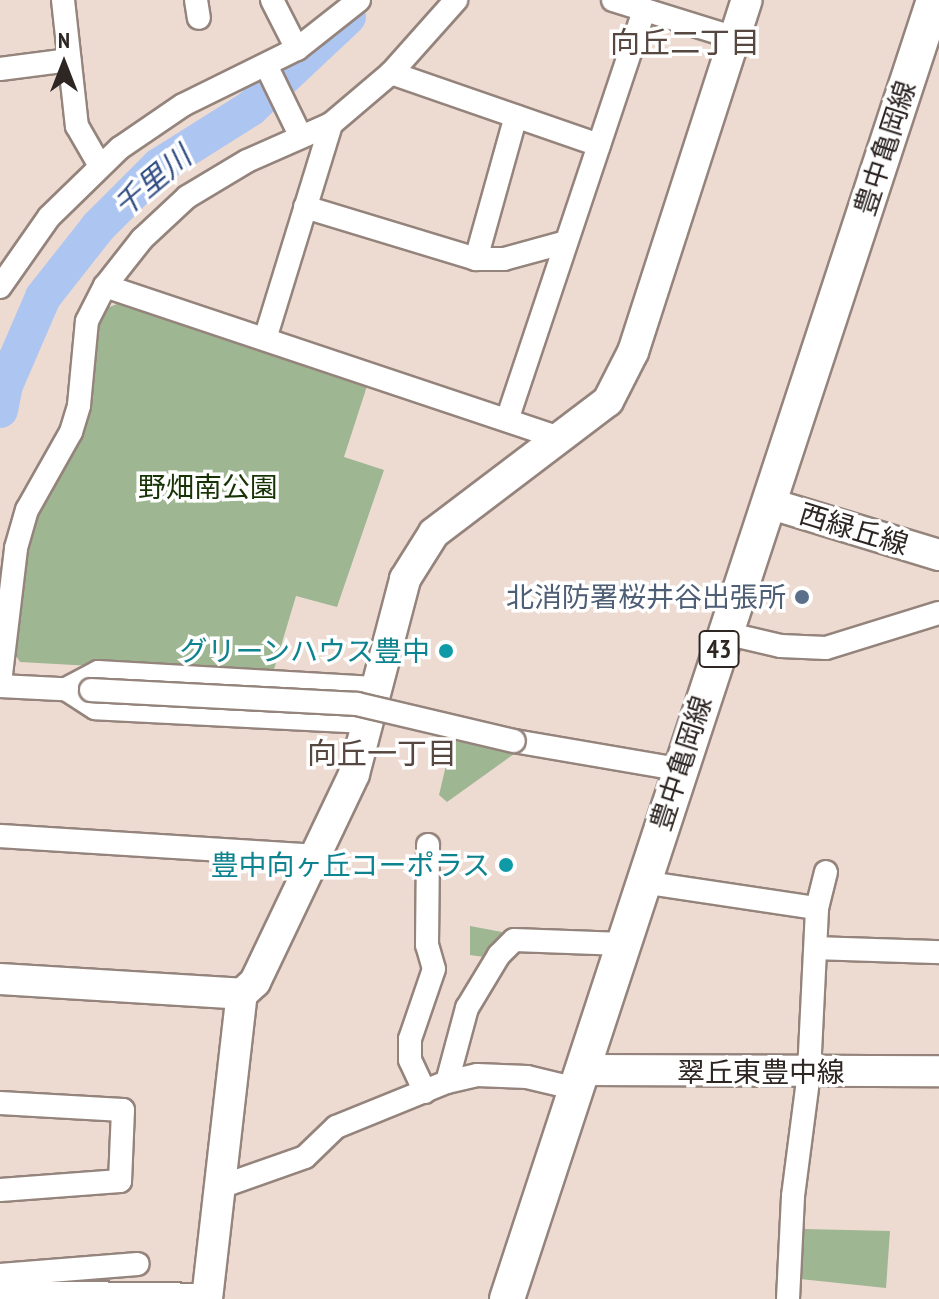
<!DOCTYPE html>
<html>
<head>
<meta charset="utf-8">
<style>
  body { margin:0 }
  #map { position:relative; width:939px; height:1299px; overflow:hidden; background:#eddbd2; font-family:"PT Sans Narrow","Noto Sans JP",sans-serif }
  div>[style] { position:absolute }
  .green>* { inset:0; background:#9eb691 }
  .river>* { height:36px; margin:-18px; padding:0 18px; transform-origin:18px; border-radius:18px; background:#adc5f1 }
  .roads { filter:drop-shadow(2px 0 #94847c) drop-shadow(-2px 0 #94847c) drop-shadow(0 2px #94847c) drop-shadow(0 -2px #94847c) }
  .street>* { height:22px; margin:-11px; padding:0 11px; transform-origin:11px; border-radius:11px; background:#fff }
  .secondary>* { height:30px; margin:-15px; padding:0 15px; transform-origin:15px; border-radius:15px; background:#fff }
  .primary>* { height:34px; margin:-17px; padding:0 17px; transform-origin:17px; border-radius:17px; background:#fff }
  .bridges { filter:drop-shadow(2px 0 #94847c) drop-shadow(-2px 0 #94847c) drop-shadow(0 2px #94847c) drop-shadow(0 -2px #94847c) }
  .street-bridge>* { height:22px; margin:-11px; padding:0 11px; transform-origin:11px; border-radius:11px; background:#fff }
  .dots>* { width:22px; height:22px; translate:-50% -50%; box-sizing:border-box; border:4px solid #fff; border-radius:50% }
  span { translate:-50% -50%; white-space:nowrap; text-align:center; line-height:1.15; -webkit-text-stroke:7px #fff; paint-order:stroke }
  .shield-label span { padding:2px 6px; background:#fff; border:2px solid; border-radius:6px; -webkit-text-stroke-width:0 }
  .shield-label { font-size:26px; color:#2d2623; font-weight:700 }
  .street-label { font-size:28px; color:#2d2623 }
  .park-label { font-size:28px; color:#183305 }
  .service-label { font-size:28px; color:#4e5e75 }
  .right { translate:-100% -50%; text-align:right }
  .culture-label { font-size:28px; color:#0d838f }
  .neighbourhood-label { font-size:30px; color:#564740 }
  .water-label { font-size:30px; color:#304c83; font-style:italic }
  .north { position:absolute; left:24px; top:24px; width:80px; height:80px; -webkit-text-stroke:6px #fff; paint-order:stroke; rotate:0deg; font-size:22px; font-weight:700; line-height:32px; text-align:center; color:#2d2623 }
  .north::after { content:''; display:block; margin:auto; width:28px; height:36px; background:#2d2623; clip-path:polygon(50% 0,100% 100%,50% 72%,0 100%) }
</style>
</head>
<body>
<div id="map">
  <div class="green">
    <div style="clip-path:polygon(117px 304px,367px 386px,344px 457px,384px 470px,337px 607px,296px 596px,272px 676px,20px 662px,16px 656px,26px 546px,96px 326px,102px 310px)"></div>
    <div style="clip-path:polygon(452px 740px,514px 754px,447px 802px,439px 795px)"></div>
    <div style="clip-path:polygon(470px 926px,502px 932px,491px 958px,470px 955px)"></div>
    <div style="clip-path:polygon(804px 1229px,890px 1231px,886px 1288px,800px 1279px)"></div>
  </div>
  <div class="river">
    <div style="left:0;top:410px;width:25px;rotate:-79deg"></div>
    <div style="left:5px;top:385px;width:96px;rotate:-66.6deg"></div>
    <div style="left:43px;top:297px;width:89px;rotate:-51.8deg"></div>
    <div style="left:98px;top:227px;width:86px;rotate:-45deg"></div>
    <div style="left:159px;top:166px;width:109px;rotate:-32.2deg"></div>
    <div style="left:251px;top:108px;width:133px;rotate:-43.2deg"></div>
  </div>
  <div class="roads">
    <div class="street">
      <div style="left:63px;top:0;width:127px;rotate:83.7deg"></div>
      <div style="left:77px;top:126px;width:46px;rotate:60.1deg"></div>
      <div style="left:196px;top:0;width:18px;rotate:81deg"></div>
      <div style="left:272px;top:0;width:55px;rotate:63deg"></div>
      <div style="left:613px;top:0;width:128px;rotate:17.3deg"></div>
      <div style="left:266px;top:65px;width:78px;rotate:64.1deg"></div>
      <div style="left:0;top:69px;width:70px;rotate:-7.4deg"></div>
      <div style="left:391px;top:73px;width:220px;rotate:19.1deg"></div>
      <div style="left:305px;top:207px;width:179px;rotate:16.9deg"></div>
      <div style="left:476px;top:259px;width:28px"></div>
      <div style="left:504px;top:259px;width:64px;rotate:-15.3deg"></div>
      <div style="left:476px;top:259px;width:148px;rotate:-74.4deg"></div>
      <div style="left:105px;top:286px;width:483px;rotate:18.5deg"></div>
      <div style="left:0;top:287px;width:85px;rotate:-55deg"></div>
      <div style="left:49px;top:217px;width:99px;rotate:-44.2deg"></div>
      <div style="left:120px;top:148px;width:76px;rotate:-34.3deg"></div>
      <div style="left:183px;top:105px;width:127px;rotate:-26.2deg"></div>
      <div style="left:297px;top:49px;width:79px;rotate:-38.3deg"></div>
      <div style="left:265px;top:339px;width:225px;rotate:-72.9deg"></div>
      <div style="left:507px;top:420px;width:432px;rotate:-71.5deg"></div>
      <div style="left:725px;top:633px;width:57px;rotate:13.1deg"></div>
      <div style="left:781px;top:646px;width:45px;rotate:2.5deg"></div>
      <div style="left:826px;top:648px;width:118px;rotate:-17.2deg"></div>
      <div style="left:0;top:683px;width:136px;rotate:-83.2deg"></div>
      <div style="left:16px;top:548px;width:40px;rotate:-74deg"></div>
      <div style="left:27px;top:510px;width:90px;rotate:-60.6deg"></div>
      <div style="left:71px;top:432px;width:28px;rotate:-73deg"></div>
      <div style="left:79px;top:405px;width:84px;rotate:-84.6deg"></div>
      <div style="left:87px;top:321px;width:39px;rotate:-63deg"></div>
      <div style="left:105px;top:286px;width:60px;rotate:-51.8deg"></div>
      <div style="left:142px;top:239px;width:62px;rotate:-43deg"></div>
      <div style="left:187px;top:197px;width:70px;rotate:-31deg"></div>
      <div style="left:247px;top:161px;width:92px;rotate:-23.8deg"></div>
      <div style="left:331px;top:124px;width:79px;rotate:-40.4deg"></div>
      <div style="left:391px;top:73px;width:98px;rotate:-48.3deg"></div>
      <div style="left:0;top:686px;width:79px;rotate:2.9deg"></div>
      <div style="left:367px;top:722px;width:272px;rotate:-177.1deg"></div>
      <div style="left:95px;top:708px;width:35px;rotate:-147deg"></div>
      <div style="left:66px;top:689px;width:36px;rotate:-28deg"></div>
      <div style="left:98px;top:672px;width:277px;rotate:3.3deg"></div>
      <div style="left:514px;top:741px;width:166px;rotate:9.7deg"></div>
      <div style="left:0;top:836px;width:316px;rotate:3.6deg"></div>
      <div style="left:642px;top:882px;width:177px;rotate:8.5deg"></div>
      <div style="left:817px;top:948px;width:122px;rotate:1.9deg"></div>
      <div style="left:447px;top:1082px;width:77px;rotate:-74.9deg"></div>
      <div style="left:467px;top:1008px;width:62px;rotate:-58.9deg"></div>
      <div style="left:499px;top:955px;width:21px;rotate:-45deg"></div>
      <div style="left:514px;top:940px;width:109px;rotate:2.1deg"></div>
      <div style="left:425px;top:1092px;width:35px;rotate:-115deg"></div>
      <div style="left:410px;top:1060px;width:21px;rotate:-90deg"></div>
      <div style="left:410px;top:1039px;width:74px;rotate:-71.1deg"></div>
      <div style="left:434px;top:969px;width:25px;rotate:-106deg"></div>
      <div style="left:427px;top:945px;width:100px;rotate:-89.4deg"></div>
      <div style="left:0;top:1103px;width:123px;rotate:3.3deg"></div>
      <div style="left:123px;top:1110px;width:71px;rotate:92.4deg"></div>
      <div style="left:120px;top:1181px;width:120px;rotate:175.7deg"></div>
      <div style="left:220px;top:1187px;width:90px;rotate:-19.4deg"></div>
      <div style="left:305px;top:1157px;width:43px;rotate:-44.1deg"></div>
      <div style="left:336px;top:1127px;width:120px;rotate:-22.1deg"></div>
      <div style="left:447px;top:1082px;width:31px;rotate:-13deg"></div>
      <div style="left:477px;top:1075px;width:50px;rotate:2.3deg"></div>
      <div style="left:527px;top:1077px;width:51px;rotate:13.5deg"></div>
      <div style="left:0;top:1275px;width:138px;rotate:-4.6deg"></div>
      <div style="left:0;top:1292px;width:208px;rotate:0.8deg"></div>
      <div style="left:788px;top:1299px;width:103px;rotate:-87.2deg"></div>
      <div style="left:793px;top:1196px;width:124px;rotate:-82.6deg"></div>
      <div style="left:809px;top:1073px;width:165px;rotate:-87.2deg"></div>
      <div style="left:817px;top:908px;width:37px;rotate:-76deg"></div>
    </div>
    <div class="secondary">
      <div style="left:768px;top:503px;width:179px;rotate:16.9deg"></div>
      <div style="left:0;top:979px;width:242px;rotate:3.5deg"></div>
      <div style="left:242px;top:994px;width:18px;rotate:-43deg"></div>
      <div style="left:255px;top:982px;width:230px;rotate:-64.5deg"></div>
      <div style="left:354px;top:774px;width:202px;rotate:-75.3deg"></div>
      <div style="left:405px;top:579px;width:54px;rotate:-57.8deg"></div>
      <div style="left:434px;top:533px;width:218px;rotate:-37.2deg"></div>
      <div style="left:608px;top:401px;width:55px;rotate:-63deg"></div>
      <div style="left:633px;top:352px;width:370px;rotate:-72.1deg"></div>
      <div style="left:583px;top:1070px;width:356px;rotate:0.2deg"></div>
      <div style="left:207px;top:1299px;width:307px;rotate:-83.5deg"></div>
    </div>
    <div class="primary">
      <div style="left:507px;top:1299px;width:1367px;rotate:-71.8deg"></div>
    </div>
  </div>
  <div class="bridges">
    <div class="street-bridge">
      <div style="left:91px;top:690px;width:266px;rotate:3deg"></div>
      <div style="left:357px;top:704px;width:161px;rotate:13.3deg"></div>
    </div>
  </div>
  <div class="dots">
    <div style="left:802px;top:597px;background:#5c6f8a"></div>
    <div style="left:446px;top:651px;background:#0f9aa8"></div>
    <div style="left:506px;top:865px;background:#0f9aa8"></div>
  </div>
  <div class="shield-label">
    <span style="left:719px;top:649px">43</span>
  </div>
  <div class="street-label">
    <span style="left:885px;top:148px;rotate:-72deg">豊中亀岡線</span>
    <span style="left:854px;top:529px;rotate:17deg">西緑丘線</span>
    <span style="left:681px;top:763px;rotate:-72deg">豊中亀岡線</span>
    <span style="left:761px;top:1072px">翠丘東豊中線</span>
  </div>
  <div class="park-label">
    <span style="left:208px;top:487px">野畑南公園</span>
  </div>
  <div class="service-label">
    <span class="right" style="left:786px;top:597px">北消防署桜井谷出張所</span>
  </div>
  <div class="culture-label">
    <span class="right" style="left:430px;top:651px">グリーンハウス豊中</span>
    <span class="right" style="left:490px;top:865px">豊中向ヶ丘コーポラス</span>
  </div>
  <div class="neighbourhood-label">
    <span style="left:685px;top:42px">向丘二丁目</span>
    <span style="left:382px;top:753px">向丘一丁目</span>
  </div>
  <div class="water-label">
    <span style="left:152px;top:181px;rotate:-40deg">千里川</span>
  </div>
  <div class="north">N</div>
</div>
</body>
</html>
